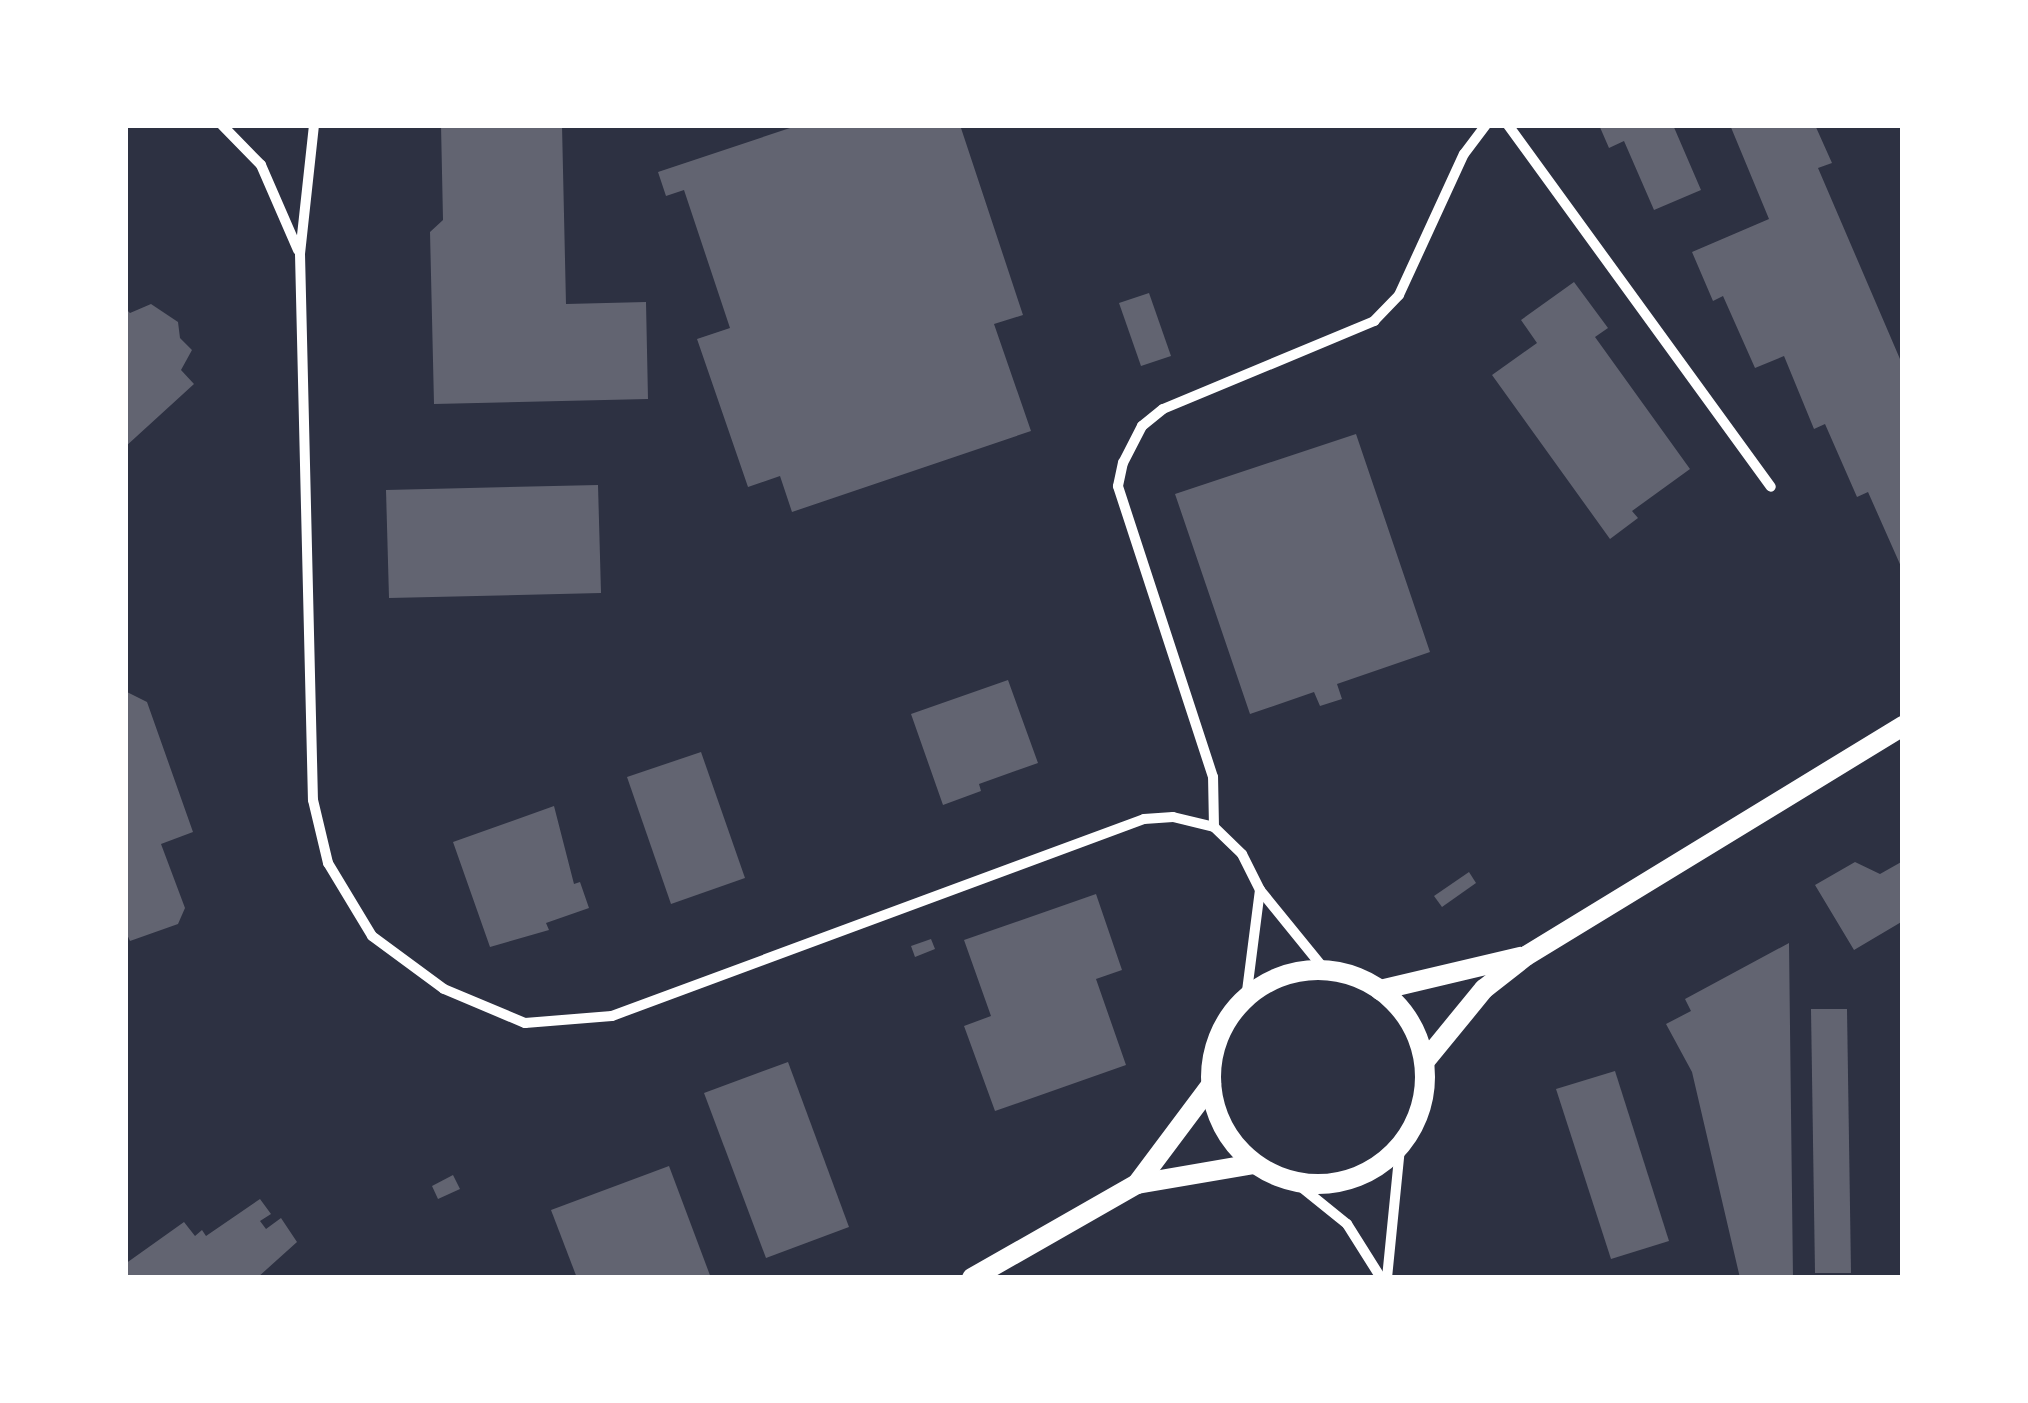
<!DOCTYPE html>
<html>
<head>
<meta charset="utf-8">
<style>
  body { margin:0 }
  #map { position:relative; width:2028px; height:1403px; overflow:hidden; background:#2d3142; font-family:"Space Grotesk",sans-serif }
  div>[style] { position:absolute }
  .building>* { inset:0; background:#626471 }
  .minor>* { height:10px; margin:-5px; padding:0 5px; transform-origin:5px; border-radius:5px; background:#fff }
  .secondary>* { height:20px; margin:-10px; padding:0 10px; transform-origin:10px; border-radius:10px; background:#fff }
  .secondary>.ring { margin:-10px; padding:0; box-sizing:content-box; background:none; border:20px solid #fff; border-radius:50% }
  span { translate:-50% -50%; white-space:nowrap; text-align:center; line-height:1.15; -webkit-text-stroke:8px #fff; paint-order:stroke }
  .frame { position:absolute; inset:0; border:128px solid #fff; pointer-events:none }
</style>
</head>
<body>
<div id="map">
  <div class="building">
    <div style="clip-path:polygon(441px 125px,562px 125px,566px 304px,646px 302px,648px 399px,434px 404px,430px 232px,443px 220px)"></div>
    <div style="clip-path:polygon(799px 125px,960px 125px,1023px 315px,994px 324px,1031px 431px,792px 512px,780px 476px,748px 487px,697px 339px,730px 328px,684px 190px,666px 196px,658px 172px)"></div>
    <div style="clip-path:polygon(1599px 125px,1673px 125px,1701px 190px,1654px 210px,1624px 141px,1609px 148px)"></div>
    <div style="clip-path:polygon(1730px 125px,1815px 125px,1832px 163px,1818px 168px,1903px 366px,1903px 571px,1868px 492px,1857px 497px,1825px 424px,1814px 429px,1784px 356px,1755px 368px,1723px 296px,1713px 301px,1692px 252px,1769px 219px)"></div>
    <div style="clip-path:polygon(1574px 282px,1608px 328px,1595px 337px,1690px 469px,1632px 511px,1638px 518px,1610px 539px,1492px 375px,1537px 343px,1521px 320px)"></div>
    <div style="clip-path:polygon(1149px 293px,1171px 356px,1141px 366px,1119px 303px)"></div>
    <div style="clip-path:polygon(151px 304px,178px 322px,180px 338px,192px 350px,181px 370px,194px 384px,125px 447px,125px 308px,130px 313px)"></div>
    <div style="clip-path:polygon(1356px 434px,1430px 652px,1337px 684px,1342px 699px,1320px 706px,1314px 692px,1250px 714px,1175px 494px)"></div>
    <div style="clip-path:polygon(598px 485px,601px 593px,389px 598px,386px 490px)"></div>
    <div style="clip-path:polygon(1008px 680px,1038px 763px,979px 784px,981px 791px,943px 805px,911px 714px)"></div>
    <div style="clip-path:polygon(125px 691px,147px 702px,193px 832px,161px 844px,185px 908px,178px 924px,130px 941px,125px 930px)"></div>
    <div style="clip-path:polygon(701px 752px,745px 878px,671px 904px,627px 777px)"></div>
    <div style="clip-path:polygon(554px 806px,574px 884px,580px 882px,589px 908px,546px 923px,549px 930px,490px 947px,453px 842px)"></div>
    <div style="clip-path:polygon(1903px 861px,1903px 921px,1854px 950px,1815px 885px,1855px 862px,1880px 874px)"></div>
    <div style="clip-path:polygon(1469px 872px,1476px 883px,1442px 907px,1434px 896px)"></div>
    <div style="clip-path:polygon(1096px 894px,1122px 970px,1096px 979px,1126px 1065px,995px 1111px,964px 1026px,991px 1016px,964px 940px)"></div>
    <div style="clip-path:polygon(931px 939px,935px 949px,915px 957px,911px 946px)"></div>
    <div style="clip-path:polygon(1789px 943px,1793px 1278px,1740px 1278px,1692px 1072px,1666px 1024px,1691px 1011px,1685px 999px)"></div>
    <div style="clip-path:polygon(1811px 1009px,1847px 1009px,1851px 1273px,1815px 1273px)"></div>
    <div style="clip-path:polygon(788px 1062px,849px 1227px,766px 1258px,704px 1093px)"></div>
    <div style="clip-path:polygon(1615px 1071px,1669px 1241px,1611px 1259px,1556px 1089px)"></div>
    <div style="clip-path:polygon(669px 1166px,711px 1278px,577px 1278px,551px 1210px)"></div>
    <div style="clip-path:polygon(453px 1175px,460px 1189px,438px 1199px,432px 1186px)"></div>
    <div style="clip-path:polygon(260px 1199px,271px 1214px,260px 1221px,266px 1229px,281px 1218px,297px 1242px,257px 1278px,125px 1278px,125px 1264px,184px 1222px,195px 1236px,202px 1230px,206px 1236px)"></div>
  </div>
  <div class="minor">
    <div style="left:222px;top:125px;width:56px;rotate:45.7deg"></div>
    <div style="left:261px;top:165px;width:93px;rotate:66.5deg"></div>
    <div style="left:314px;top:125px;width:130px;rotate:96.2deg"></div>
    <div style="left:300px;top:254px;width:546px;rotate:88.64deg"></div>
    <div style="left:313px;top:800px;width:65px;rotate:76.6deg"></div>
    <div style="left:328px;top:863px;width:85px;rotate:58.9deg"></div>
    <div style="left:372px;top:936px;width:89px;rotate:36.4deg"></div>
    <div style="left:444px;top:989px;width:88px;rotate:22.8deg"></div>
    <div style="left:525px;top:1023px;width:87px;rotate:-4.6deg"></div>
    <div style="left:612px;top:1016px;width:567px;rotate:-20.32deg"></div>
    <div style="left:1144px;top:819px;width:29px;rotate:-4deg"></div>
    <div style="left:1173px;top:817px;width:42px;rotate:13.7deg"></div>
    <div style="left:1508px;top:125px;width:447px;rotate:54deg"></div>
    <div style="left:1325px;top:970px;width:103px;rotate:-129.1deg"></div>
    <div style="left:1260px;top:890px;width:40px;rotate:-116.6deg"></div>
    <div style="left:1242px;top:854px;width:39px;rotate:-136deg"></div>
    <div style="left:1214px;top:827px;width:50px;rotate:-91.1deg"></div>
    <div style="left:1213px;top:777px;width:306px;rotate:-108.1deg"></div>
    <div style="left:1118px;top:486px;width:24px;rotate:-78deg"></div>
    <div style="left:1123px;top:463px;width:42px;rotate:-62.8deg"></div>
    <div style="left:1142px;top:426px;width:27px;rotate:-39deg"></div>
    <div style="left:1163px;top:409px;width:229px;rotate:-22.6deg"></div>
    <div style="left:1374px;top:321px;width:36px;rotate:-46deg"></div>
    <div style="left:1399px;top:295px;width:155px;rotate:-65.3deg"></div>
    <div style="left:1464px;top:154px;width:36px;rotate:-53deg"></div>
    <div style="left:1246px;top:999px;width:110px;rotate:-82.7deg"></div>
    <div style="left:1295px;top:1182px;width:67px;rotate:38.9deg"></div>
    <div style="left:1347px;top:1224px;width:64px;rotate:57.8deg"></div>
    <div style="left:1387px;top:1278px;width:132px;rotate:-84.3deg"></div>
  </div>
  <div class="secondary">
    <div class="ring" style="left:1211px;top:970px;width:194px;height:194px"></div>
    <div style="left:1380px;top:990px;width:144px;rotate:-13.3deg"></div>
    <div style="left:1425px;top:1061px;width:93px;rotate:-50.7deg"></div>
    <div style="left:1484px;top:989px;width:53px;rotate:-38.2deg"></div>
    <div style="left:1526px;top:956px;width:442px;rotate:-31.4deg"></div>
    <div style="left:1137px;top:1184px;width:124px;rotate:-53.2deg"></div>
    <div style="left:972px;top:1278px;width:190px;rotate:-29.7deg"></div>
    <div style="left:1137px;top:1184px;width:119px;rotate:-9.7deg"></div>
  </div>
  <div class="frame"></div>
</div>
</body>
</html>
